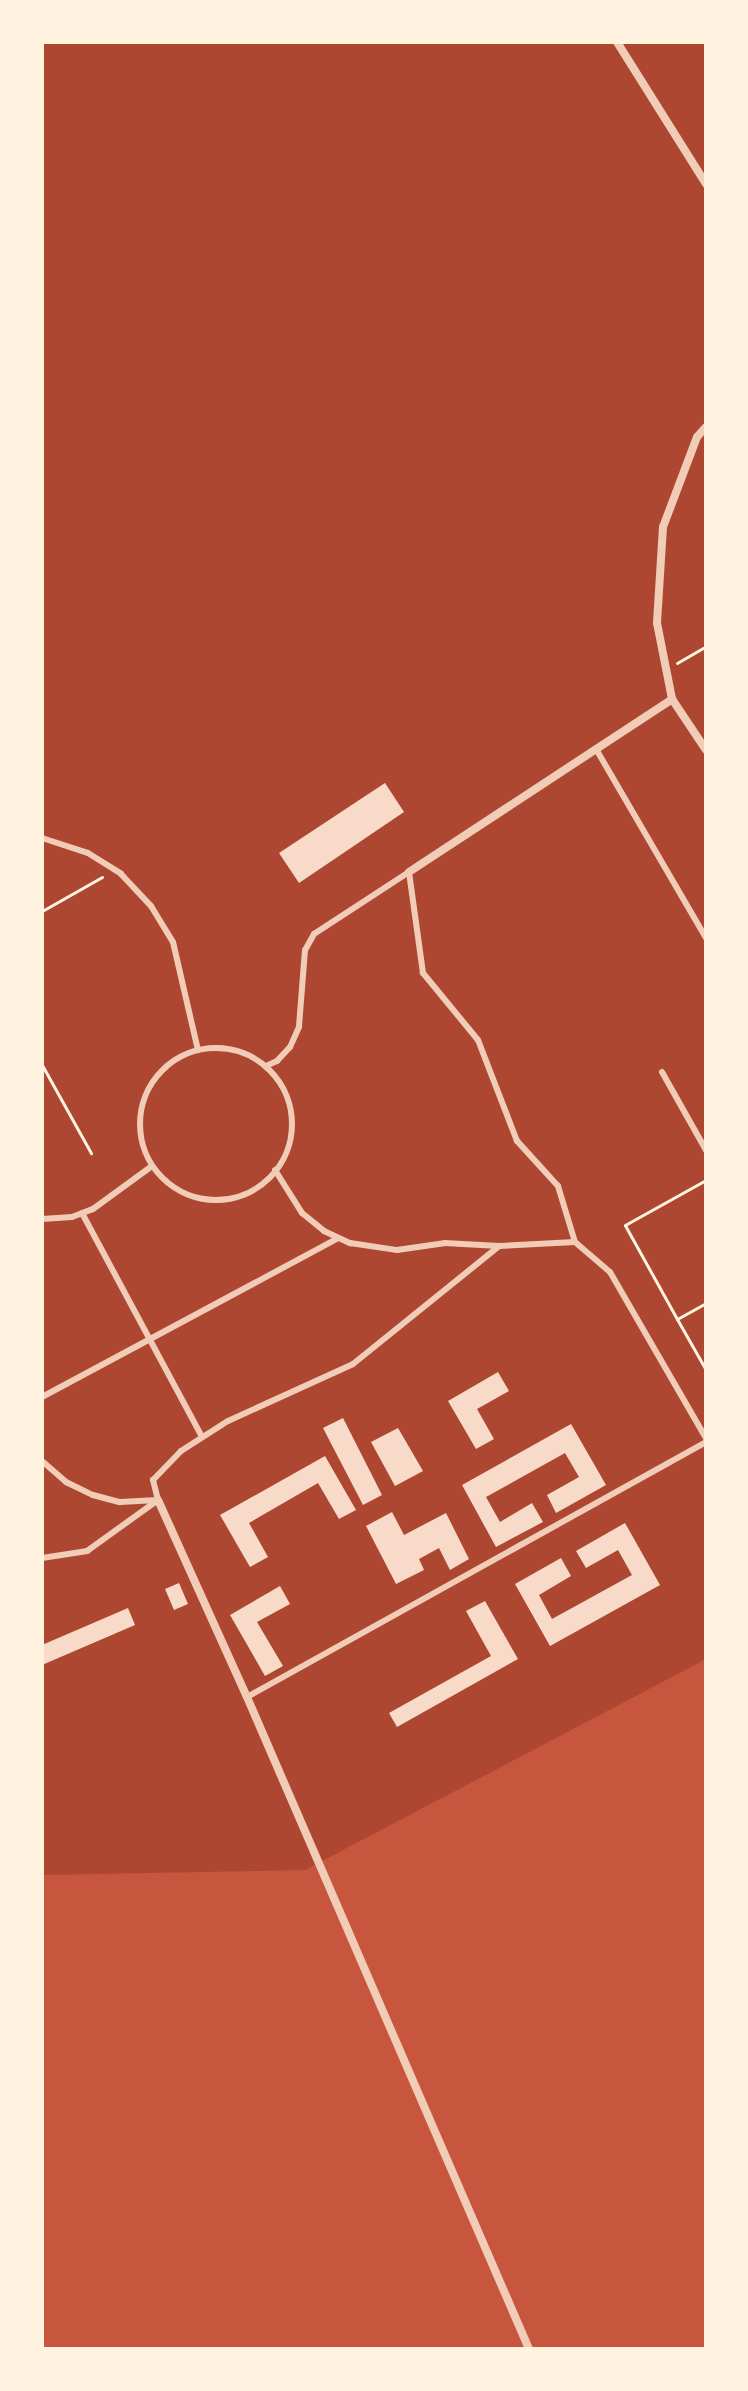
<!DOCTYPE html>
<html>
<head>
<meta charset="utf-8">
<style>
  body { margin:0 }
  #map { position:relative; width:748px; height:2391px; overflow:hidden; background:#c8553d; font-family:Figtree,sans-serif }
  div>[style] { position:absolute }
  .green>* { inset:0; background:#ae4732 }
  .building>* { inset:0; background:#f7dbc8 }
  .path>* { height:3px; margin:-1.5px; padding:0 1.5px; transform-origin:1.5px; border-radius:1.5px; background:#fff3e0 }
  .service>* { height:6px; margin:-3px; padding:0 3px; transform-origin:3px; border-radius:3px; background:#f1ccb7 }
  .service>.ring { margin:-3px; padding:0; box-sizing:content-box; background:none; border:6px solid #f1ccb7; border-radius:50% }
  .minor>* { height:8px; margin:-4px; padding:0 4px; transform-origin:4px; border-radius:4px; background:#f1ccb7 }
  span { translate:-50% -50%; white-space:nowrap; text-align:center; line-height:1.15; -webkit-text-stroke:8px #fff3e0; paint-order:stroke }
  .frame { position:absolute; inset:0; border:44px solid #fff3e0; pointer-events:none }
</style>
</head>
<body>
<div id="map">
  <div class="green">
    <div style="clip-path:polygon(42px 42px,706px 42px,706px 1659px,305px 1870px,42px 1875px)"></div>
  </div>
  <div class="building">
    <div style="clip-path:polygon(385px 783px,404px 812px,299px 883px,279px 853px)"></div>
    <div style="clip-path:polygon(498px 1372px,509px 1391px,477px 1409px,494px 1439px,476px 1449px,448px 1401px)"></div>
    <div style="clip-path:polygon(343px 1418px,382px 1495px,363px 1505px,323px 1428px)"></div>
    <div style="clip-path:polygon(571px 1424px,606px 1485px,556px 1513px,547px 1495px,579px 1477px,565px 1453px,486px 1497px,500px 1522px,532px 1503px,543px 1522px,496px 1547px,462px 1485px)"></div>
    <div style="clip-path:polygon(398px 1428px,423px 1471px,395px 1486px,371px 1442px)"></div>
    <div style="clip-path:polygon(325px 1456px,356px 1510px,339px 1519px,318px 1483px,249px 1523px,268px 1557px,250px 1567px,220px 1515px)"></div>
    <div style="clip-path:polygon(392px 1512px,404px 1535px,446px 1513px,469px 1559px,450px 1570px,439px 1548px,419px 1559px,424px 1570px,396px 1584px,366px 1526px)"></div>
    <div style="clip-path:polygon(625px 1523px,660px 1585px,550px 1646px,515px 1584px,561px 1558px,571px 1576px,539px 1595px,552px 1619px,632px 1575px,618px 1550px,586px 1568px,576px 1551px)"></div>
    <div style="clip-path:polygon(179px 1583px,188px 1604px,174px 1610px,165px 1589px)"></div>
    <div style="clip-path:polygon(280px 1586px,290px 1604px,257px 1622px,283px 1666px,265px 1676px,230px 1615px)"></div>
    <div style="clip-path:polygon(485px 1601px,518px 1659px,397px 1727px,389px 1713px,491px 1656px,466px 1611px)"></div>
    <div style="clip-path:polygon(128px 1608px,135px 1625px,42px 1665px,42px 1645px)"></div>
  </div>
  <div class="path">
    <div style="left:677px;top:663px;width:34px;rotate:-30deg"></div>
    <div style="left:42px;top:911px;width:69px;rotate:-29.5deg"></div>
    <div style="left:42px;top:1065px;width:101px;rotate:60.9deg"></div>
    <div style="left:706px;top:1303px;width:33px;rotate:151deg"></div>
    <div style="left:677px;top:1319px;width:59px;rotate:60.4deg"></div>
    <div style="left:677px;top:1319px;width:107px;rotate:-119deg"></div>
    <div style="left:625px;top:1225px;width:93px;rotate:-29.1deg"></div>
  </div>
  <div class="service">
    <div style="left:596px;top:749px;width:219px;rotate:59.8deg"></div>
    <div style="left:42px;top:838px;width:48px;rotate:18.1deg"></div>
    <div style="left:88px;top:853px;width:39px;rotate:32deg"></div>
    <div style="left:121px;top:874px;width:44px;rotate:46.8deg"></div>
    <div style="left:151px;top:906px;width:42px;rotate:58.6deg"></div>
    <div style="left:173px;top:942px;width:111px;rotate:77deg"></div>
    <div class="ring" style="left:140px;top:1048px;width:146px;height:146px"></div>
    <div style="left:662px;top:1072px;width:90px;rotate:60.6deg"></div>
    <div style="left:275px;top:1170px;width:51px;rotate:57.9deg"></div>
    <div style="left:302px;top:1213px;width:28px;rotate:39deg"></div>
    <div style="left:324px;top:1231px;width:29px;rotate:25deg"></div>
    <div style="left:350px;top:1243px;width:48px;rotate:8.5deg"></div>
    <div style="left:397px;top:1250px;width:49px;rotate:-8.3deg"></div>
    <div style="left:445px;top:1243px;width:54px;rotate:3.2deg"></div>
    <div style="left:82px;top:1213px;width:254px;rotate:61.8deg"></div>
    <div style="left:42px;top:1219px;width:30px;rotate:-4deg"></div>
    <div style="left:72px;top:1217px;width:22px;rotate:-21deg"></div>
    <div style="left:93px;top:1209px;width:73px;rotate:-36.1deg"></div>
    <div style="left:575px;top:1242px;width:46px;rotate:40.6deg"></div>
    <div style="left:610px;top:1272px;width:192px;rotate:60deg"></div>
    <div style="left:42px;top:1397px;width:336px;rotate:-28.2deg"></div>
    <div style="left:42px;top:1461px;width:32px;rotate:41deg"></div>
    <div style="left:66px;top:1482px;width:30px;rotate:26deg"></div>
    <div style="left:93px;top:1495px;width:28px;rotate:15deg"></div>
    <div style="left:120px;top:1502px;width:38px;rotate:-3deg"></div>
    <div style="left:42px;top:1558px;width:46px;rotate:-8.8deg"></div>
    <div style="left:87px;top:1551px;width:87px;rotate:-35.7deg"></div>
    <div style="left:158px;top:1500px;width:21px;rotate:-104deg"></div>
    <div style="left:153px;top:1480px;width:40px;rotate:-46deg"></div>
    <div style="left:181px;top:1451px;width:56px;rotate:-32.6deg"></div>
    <div style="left:228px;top:1421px;width:137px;rotate:-24.5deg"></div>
    <div style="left:353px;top:1364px;width:188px;rotate:-38.9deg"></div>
    <div style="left:499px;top:1246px;width:76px;rotate:-3deg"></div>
    <div style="left:575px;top:1242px;width:59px;rotate:-106.9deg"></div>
    <div style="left:558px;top:1186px;width:61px;rotate:-132.3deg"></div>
    <div style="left:517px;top:1141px;width:108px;rotate:-111.1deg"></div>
    <div style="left:478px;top:1040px;width:87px;rotate:-129.4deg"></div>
    <div style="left:423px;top:973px;width:102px;rotate:-97.9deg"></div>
    <div style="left:409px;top:872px;width:113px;rotate:146.9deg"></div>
    <div style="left:314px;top:934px;width:18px;rotate:119deg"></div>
    <div style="left:305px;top:950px;width:77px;rotate:94.5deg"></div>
    <div style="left:299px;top:1027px;width:22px;rotate:114deg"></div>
    <div style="left:290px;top:1047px;width:19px;rotate:133deg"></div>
    <div style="left:277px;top:1061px;width:12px;rotate:156deg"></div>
    <div style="left:247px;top:1697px;width:525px;rotate:-29.05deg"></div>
  </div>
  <div class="minor">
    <div style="left:617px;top:42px;width:168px;rotate:57.9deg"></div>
    <div style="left:706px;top:427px;width:13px;rotate:132deg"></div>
    <div style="left:697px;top:437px;width:96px;rotate:110.7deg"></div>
    <div style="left:663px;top:527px;width:96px;rotate:93.6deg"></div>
    <div style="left:657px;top:623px;width:77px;rotate:78.8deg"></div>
    <div style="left:672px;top:699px;width:61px;rotate:56.3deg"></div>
    <div style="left:409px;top:872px;width:315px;rotate:-33.3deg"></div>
    <div style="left:158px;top:1500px;width:216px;rotate:65.7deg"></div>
    <div style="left:247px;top:1697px;width:710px;rotate:66.61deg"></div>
  </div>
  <div class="frame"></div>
</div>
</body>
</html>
